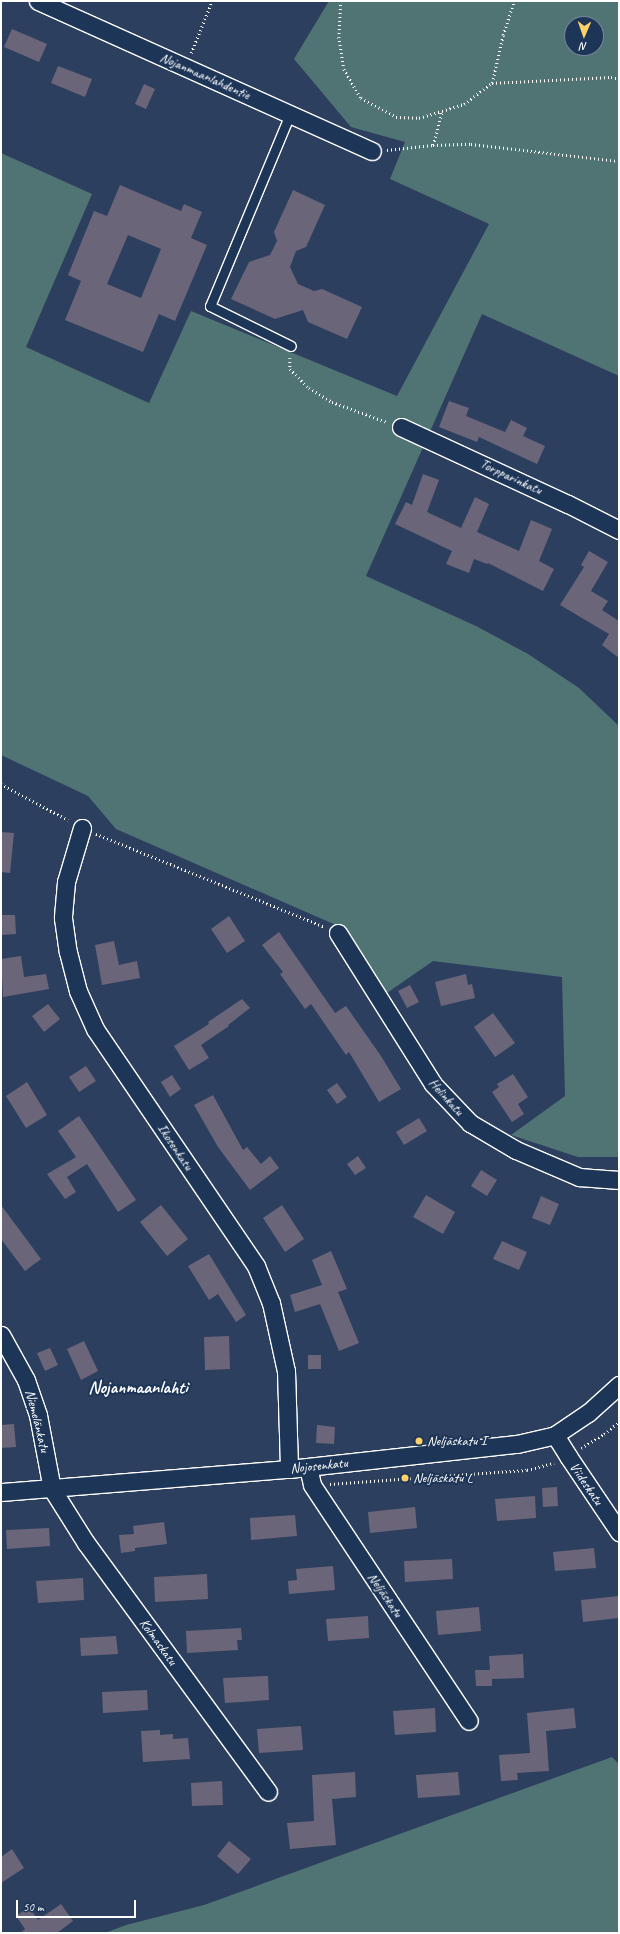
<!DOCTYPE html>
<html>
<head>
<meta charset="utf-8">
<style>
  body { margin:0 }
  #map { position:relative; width:620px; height:1934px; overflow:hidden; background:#2d3f5e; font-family:Caveat,sans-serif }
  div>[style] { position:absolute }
  .green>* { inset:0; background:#507474 }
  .building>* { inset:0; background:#6b657a }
  .path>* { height:2.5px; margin-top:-1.25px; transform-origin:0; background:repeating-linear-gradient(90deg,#fff 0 1px,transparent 0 4px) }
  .roads { filter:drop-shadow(1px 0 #fff) drop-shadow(-1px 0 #fff) drop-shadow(0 1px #fff) drop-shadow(0 -1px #fff) }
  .service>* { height:9px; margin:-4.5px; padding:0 4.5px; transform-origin:4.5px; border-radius:4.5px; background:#1d3557 }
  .minor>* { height:17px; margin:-8.5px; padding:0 8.5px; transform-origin:8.5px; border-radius:8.5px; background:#1d3557 }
  .dots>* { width:11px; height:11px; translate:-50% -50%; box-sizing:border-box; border:2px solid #1d3557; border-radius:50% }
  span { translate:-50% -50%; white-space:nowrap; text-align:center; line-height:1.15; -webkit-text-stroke:4px #1d3557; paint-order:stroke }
  .street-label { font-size:14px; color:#fff }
  .poi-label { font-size:14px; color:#fff }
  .left { translate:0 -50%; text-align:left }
  .district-label { font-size:18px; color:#fff; font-weight:700 }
  .frame { position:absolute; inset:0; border:2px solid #fff; pointer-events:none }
  .north { position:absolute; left:564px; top:16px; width:40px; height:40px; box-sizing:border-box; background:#1d3557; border:1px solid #77869a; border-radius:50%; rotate:182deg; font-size:11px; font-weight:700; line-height:16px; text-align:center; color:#fff }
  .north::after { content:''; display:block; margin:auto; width:14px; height:18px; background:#ffd166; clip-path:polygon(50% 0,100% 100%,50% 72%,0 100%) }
  .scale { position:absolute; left:16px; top:1900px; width:120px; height:18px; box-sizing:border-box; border:2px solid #fff; border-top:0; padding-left:5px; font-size:12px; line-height:14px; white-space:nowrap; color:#fff; -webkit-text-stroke:3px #1d3557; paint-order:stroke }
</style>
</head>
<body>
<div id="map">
  <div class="green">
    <div style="clip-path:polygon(evenodd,329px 1px,619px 1px,619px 376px,482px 314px,366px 576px,476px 626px,528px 654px,579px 688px,619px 726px,619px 1157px,578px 1157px,511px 1135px,565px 1096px,562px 977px,433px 961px,387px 993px,345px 929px,116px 829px,88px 796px,1px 755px,1px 153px,92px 194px,26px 347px,149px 403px,191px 311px,397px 396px,489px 224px,390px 179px,405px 142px,351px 127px,294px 59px,329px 1px,572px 24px,596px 24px,596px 48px,572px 48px,572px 24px)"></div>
    <div style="clip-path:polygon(612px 1757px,619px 1764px,619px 1933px,105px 1933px,126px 1925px,204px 1905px)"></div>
  </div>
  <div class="building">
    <div style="clip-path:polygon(12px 29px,47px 44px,39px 62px,4px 47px)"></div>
    <div style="clip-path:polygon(58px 66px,92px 79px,85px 97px,51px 83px)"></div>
    <div style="clip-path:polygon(144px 84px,155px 89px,146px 109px,135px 104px)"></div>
    <div style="clip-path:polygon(evenodd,120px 185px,181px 211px,184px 204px,202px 212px,191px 238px,207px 245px,175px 321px,159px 314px,143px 352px,65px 320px,81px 281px,68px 275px,94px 211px,107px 216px,120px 185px,128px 235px,161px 249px,141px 298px,107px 284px,128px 235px)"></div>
    <div style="clip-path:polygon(293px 190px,325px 205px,306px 247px,296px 251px,290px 267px,298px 284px,314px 291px,322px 289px,362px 307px,347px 339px,308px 322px,303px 310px,275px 319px,231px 299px,249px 262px,270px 255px,277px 241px,274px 232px)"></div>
    <div style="clip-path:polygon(449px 401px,469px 408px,466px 416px,505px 432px,511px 420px,527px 428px,523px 436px,545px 446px,537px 464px,479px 437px,477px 442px,439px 427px)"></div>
    <div style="clip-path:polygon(423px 474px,439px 480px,427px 512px,461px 528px,475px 497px,489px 504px,477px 532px,519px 551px,531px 520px,552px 529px,539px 561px,554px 569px,543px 591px,488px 563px,487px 564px,474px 559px,469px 573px,446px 564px,452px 551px,395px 524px,406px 502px,412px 505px)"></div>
    <div style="clip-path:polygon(589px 551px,608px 562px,591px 591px,608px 601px,602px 610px,619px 621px,619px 658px,602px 645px,609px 634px,560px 605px,584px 567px,581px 565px)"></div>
    <div style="clip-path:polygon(1px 832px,14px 833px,10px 873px,1px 872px)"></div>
    <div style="clip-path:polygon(1px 915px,15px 915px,16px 934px,1px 935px)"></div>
    <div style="clip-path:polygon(229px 916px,245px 941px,227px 953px,211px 929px)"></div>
    <div style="clip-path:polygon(279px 932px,335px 1013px,346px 1006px,381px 1056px,401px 1089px,379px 1102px,349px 1052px,346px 1055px,311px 1004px,305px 1009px,280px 974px,283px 972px,262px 945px)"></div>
    <div style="clip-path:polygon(114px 941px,119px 965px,137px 961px,140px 978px,102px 985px,95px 945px)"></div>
    <div style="clip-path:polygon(21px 956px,24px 977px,46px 974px,49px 989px,3px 997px,1px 959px)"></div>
    <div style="clip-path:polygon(466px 974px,468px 985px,472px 984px,475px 998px,441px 1006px,435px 982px)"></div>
    <div style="clip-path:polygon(410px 985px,419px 1002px,407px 1008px,398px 991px)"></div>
    <div style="clip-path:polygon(242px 999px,250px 1008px,228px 1025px,229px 1026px,201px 1045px,209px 1058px,189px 1070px,174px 1046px,209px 1024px,208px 1022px)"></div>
    <div style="clip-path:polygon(48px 1004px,60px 1019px,44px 1032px,32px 1016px)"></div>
    <div style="clip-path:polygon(493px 1013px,515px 1043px,495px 1057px,474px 1027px)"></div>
    <div style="clip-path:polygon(86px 1066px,96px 1081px,79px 1092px,69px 1077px)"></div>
    <div style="clip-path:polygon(513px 1074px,528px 1097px,518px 1104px,524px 1114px,512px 1122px,492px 1092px,499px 1087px,497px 1084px)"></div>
    <div style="clip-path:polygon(172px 1075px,181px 1089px,170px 1097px,161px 1082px)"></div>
    <div style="clip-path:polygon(27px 1082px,47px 1115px,26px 1128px,6px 1096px)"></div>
    <div style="clip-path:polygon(337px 1083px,347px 1097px,337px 1104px,327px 1090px)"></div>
    <div style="clip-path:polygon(213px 1095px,243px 1150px,247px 1147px,261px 1164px,270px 1156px,279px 1168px,250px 1190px,218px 1147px,194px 1105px)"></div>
    <div style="clip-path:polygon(79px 1116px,136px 1200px,118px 1212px,87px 1164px,67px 1177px,76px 1192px,65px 1199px,47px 1174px,76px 1157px,58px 1131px)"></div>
    <div style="clip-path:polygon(419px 1118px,427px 1131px,404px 1145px,396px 1132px)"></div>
    <div style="clip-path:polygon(358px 1156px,366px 1168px,355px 1175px,347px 1164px)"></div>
    <div style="clip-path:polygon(481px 1170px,497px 1180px,487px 1196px,471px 1186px)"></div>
    <div style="clip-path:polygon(426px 1195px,455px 1212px,443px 1234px,413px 1217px)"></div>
    <div style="clip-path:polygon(541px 1196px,559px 1204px,550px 1225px,532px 1218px)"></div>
    <div style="clip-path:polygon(1px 1205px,41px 1259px,25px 1271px,1px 1239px)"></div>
    <div style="clip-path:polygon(161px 1205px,188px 1239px,167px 1256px,140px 1222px)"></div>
    <div style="clip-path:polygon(282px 1205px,304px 1239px,285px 1252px,263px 1218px)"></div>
    <div style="clip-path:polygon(502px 1241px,527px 1252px,519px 1270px,493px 1259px)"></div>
    <div style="clip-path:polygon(331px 1251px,347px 1289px,338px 1292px,359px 1343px,339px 1351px,320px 1304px,295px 1312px,290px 1295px,322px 1285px,312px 1260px)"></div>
    <div style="clip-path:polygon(209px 1254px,246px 1315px,236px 1322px,218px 1294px,209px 1300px,188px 1266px)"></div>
    <div style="clip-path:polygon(229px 1336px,230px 1369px,205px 1370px,204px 1337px)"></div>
    <div style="clip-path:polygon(84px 1341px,98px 1371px,81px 1380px,67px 1349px)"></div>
    <div style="clip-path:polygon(50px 1348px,58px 1365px,45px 1371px,37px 1353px)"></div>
    <div style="clip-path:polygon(308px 1355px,321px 1355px,321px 1369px,308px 1369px)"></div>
    <div style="clip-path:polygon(14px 1424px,16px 1447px,1px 1448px,1px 1425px)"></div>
    <div style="clip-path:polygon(317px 1425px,335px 1427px,334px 1444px,316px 1443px)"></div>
    <div style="clip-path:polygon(557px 1487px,558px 1506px,543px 1507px,542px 1488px)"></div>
    <div style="clip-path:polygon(535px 1496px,536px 1518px,497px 1521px,495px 1499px)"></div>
    <div style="clip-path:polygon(415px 1507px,417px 1528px,370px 1533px,368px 1512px)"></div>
    <div style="clip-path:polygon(295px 1515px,297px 1536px,251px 1540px,250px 1518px)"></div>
    <div style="clip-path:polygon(164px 1522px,167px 1544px,135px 1548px,135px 1551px,121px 1553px,119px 1535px,134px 1534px,133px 1526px)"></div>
    <div style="clip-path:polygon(49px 1528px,50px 1546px,7px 1549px,6px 1530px)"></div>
    <div style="clip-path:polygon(594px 1548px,596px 1568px,555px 1571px,553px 1552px)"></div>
    <div style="clip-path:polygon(452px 1559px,453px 1579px,405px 1582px,404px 1561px)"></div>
    <div style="clip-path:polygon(333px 1566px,335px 1590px,289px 1594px,288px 1581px,297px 1580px,296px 1569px)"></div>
    <div style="clip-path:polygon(207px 1574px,208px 1599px,155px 1602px,154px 1577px)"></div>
    <div style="clip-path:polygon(83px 1578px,84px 1600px,38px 1603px,36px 1581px)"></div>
    <div style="clip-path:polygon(619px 1596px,619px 1618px,583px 1622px,581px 1600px)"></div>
    <div style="clip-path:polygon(479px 1607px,481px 1631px,438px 1635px,436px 1611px)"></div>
    <div style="clip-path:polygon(368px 1616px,369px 1638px,328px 1641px,326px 1619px)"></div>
    <div style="clip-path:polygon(241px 1628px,242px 1640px,237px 1640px,238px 1650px,187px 1653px,186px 1631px)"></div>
    <div style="clip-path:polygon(116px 1636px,118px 1654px,81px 1656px,80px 1638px)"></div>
    <div style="clip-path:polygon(523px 1654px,524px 1678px,492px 1679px,492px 1686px,476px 1686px,475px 1670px,490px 1670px,489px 1656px)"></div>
    <div style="clip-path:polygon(268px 1676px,269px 1700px,225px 1703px,223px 1678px)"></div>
    <div style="clip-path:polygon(147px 1690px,148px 1710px,103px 1713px,102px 1692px)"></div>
    <div style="clip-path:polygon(435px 1708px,436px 1732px,395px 1735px,393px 1711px)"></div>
    <div style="clip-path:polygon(574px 1708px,576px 1728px,546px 1731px,549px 1771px,517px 1773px,518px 1780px,501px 1781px,499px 1755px,530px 1753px,527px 1713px)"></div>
    <div style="clip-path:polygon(301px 1726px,303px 1750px,259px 1753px,257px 1729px)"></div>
    <div style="clip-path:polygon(160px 1730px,160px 1735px,173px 1734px,173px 1739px,188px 1738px,190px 1759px,143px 1762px,141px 1731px)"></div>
    <div style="clip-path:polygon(355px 1772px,356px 1797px,332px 1799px,336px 1845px,290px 1849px,287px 1823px,314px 1821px,312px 1775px)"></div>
    <div style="clip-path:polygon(458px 1772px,460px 1795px,418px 1798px,416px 1775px)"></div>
    <div style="clip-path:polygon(222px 1781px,223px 1805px,192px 1806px,191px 1783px)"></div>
    <div style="clip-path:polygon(229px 1841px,251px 1859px,238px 1874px,217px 1856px)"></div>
    <div style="clip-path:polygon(12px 1849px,24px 1868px,1px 1883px,1px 1857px)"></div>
    <div style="clip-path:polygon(61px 1904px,73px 1921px,57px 1933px,20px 1933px,25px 1929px,16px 1916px,29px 1907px,38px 1920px)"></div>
  </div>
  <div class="path">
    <div style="left:341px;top:1px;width:36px;rotate:93deg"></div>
    <div style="left:339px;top:37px;width:32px;rotate:81deg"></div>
    <div style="left:344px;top:69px;width:34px;rotate:60deg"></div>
    <div style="left:361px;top:98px;width:40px;rotate:28deg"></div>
    <div style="left:396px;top:117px;width:23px;rotate:2deg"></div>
    <div style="left:419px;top:118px;width:47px;rotate:-17.3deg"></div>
    <div style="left:464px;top:104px;width:35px;rotate:-37deg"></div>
    <div style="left:492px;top:83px;width:119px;rotate:-2.9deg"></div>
    <div style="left:611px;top:77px;width:8px;rotate:14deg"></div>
    <div style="left:191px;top:53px;width:56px;rotate:-68deg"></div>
    <div style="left:492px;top:83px;width:49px;rotate:-77.1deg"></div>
    <div style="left:503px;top:35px;width:36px;rotate:-72deg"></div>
    <div style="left:433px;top:145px;width:35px;rotate:-75deg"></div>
    <div style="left:387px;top:150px;width:46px;rotate:-6.2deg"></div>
    <div style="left:433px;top:145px;width:38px;rotate:-2deg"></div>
    <div style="left:471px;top:144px;width:149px;rotate:6.6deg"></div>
    <div style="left:290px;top:358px;width:11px;rotate:90deg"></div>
    <div style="left:290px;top:369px;width:27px;rotate:45deg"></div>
    <div style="left:309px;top:388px;width:27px;rotate:31deg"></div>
    <div style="left:332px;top:402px;width:59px;rotate:20deg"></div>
    <div style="left:1px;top:784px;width:76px;rotate:28.2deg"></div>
    <div style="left:96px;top:834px;width:247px;rotate:22.1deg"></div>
    <div style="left:581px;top:1448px;width:27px;rotate:-31deg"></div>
    <div style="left:604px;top:1434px;width:19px;rotate:-39deg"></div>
    <div style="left:330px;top:1484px;width:197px;rotate:-4.1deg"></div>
    <div style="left:527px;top:1470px;width:28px;rotate:-15deg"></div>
  </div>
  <div class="roads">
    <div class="service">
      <div style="left:290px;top:114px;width:208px;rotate:112.6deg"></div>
      <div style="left:210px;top:306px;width:90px;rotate:26.3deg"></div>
    </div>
    <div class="minor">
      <div style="left:38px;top:1px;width:366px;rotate:24.2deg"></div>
      <div style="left:401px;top:427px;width:184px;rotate:24.8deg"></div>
      <div style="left:568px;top:504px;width:57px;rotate:27deg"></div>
      <div style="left:82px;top:828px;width:56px;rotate:106.5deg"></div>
      <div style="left:66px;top:882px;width:36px;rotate:95deg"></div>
      <div style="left:63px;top:918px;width:34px;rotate:82deg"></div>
      <div style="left:68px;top:952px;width:40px;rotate:75.6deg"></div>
      <div style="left:78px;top:991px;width:42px;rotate:65.9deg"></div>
      <div style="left:95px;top:1029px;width:287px;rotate:55.8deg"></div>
      <div style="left:256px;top:1266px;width:40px;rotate:68deg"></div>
      <div style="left:271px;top:1303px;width:70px;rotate:77.6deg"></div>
      <div style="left:286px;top:1371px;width:98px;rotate:88.2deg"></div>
      <div style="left:338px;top:933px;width:178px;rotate:57.8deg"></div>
      <div style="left:433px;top:1084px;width:54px;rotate:46.5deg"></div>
      <div style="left:470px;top:1123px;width:53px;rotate:30.4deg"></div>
      <div style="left:516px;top:1150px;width:69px;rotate:23.2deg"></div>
      <div style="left:579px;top:1177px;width:40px;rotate:4.3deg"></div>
      <div style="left:1px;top:1335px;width:51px;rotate:60.9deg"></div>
      <div style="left:26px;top:1380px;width:37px;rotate:71deg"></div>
      <div style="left:38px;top:1415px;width:75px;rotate:79.3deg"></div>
      <div style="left:52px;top:1489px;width:64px;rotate:57.8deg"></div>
      <div style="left:86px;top:1543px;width:308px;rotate:53.8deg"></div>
      <div style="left:555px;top:1435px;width:25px;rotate:58deg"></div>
      <div style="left:568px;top:1456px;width:92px;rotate:56.1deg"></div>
      <div style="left:308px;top:1467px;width:18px;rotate:77deg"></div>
      <div style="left:312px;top:1485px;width:283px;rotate:56.4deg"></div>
      <div style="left:1px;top:1492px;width:289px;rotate:-4.6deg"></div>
      <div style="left:289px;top:1469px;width:229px;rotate:-6.3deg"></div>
      <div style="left:517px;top:1444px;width:39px;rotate:-13deg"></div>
      <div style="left:555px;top:1435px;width:40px;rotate:-34deg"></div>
      <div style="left:588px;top:1413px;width:42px;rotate:-42.1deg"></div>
    </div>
  </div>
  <div class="dots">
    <div style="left:419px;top:1441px;background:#ffd166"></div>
    <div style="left:405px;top:1478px;background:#ffd166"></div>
  </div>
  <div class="street-label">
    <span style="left:205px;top:76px;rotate:24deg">Nojanmaanlahdentie</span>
    <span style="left:511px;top:477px;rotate:25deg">Torpparinkatu</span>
    <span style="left:446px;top:1097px;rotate:48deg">Helinkatu</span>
    <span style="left:175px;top:1147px;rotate:56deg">Ikosenkatu</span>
    <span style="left:37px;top:1421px;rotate:76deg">Niemelänkatu</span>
    <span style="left:319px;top:1466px;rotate:-6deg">Nojosenkatu</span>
    <span style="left:586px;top:1484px;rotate:56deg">Viideskatu</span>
    <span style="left:385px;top:1595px;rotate:56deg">Neljäskatu</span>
    <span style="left:158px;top:1642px;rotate:54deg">Kolmaskatu</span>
  </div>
  <div class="poi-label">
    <span class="left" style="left:427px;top:1441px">Neljäskatu I</span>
    <span class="left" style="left:413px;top:1478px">Neljäskatu L</span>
  </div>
  <div class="district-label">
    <span style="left:138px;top:1387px">Nojanmaanlahti</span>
  </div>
  <div class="frame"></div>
  <div class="north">N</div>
  <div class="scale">50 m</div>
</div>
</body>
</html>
